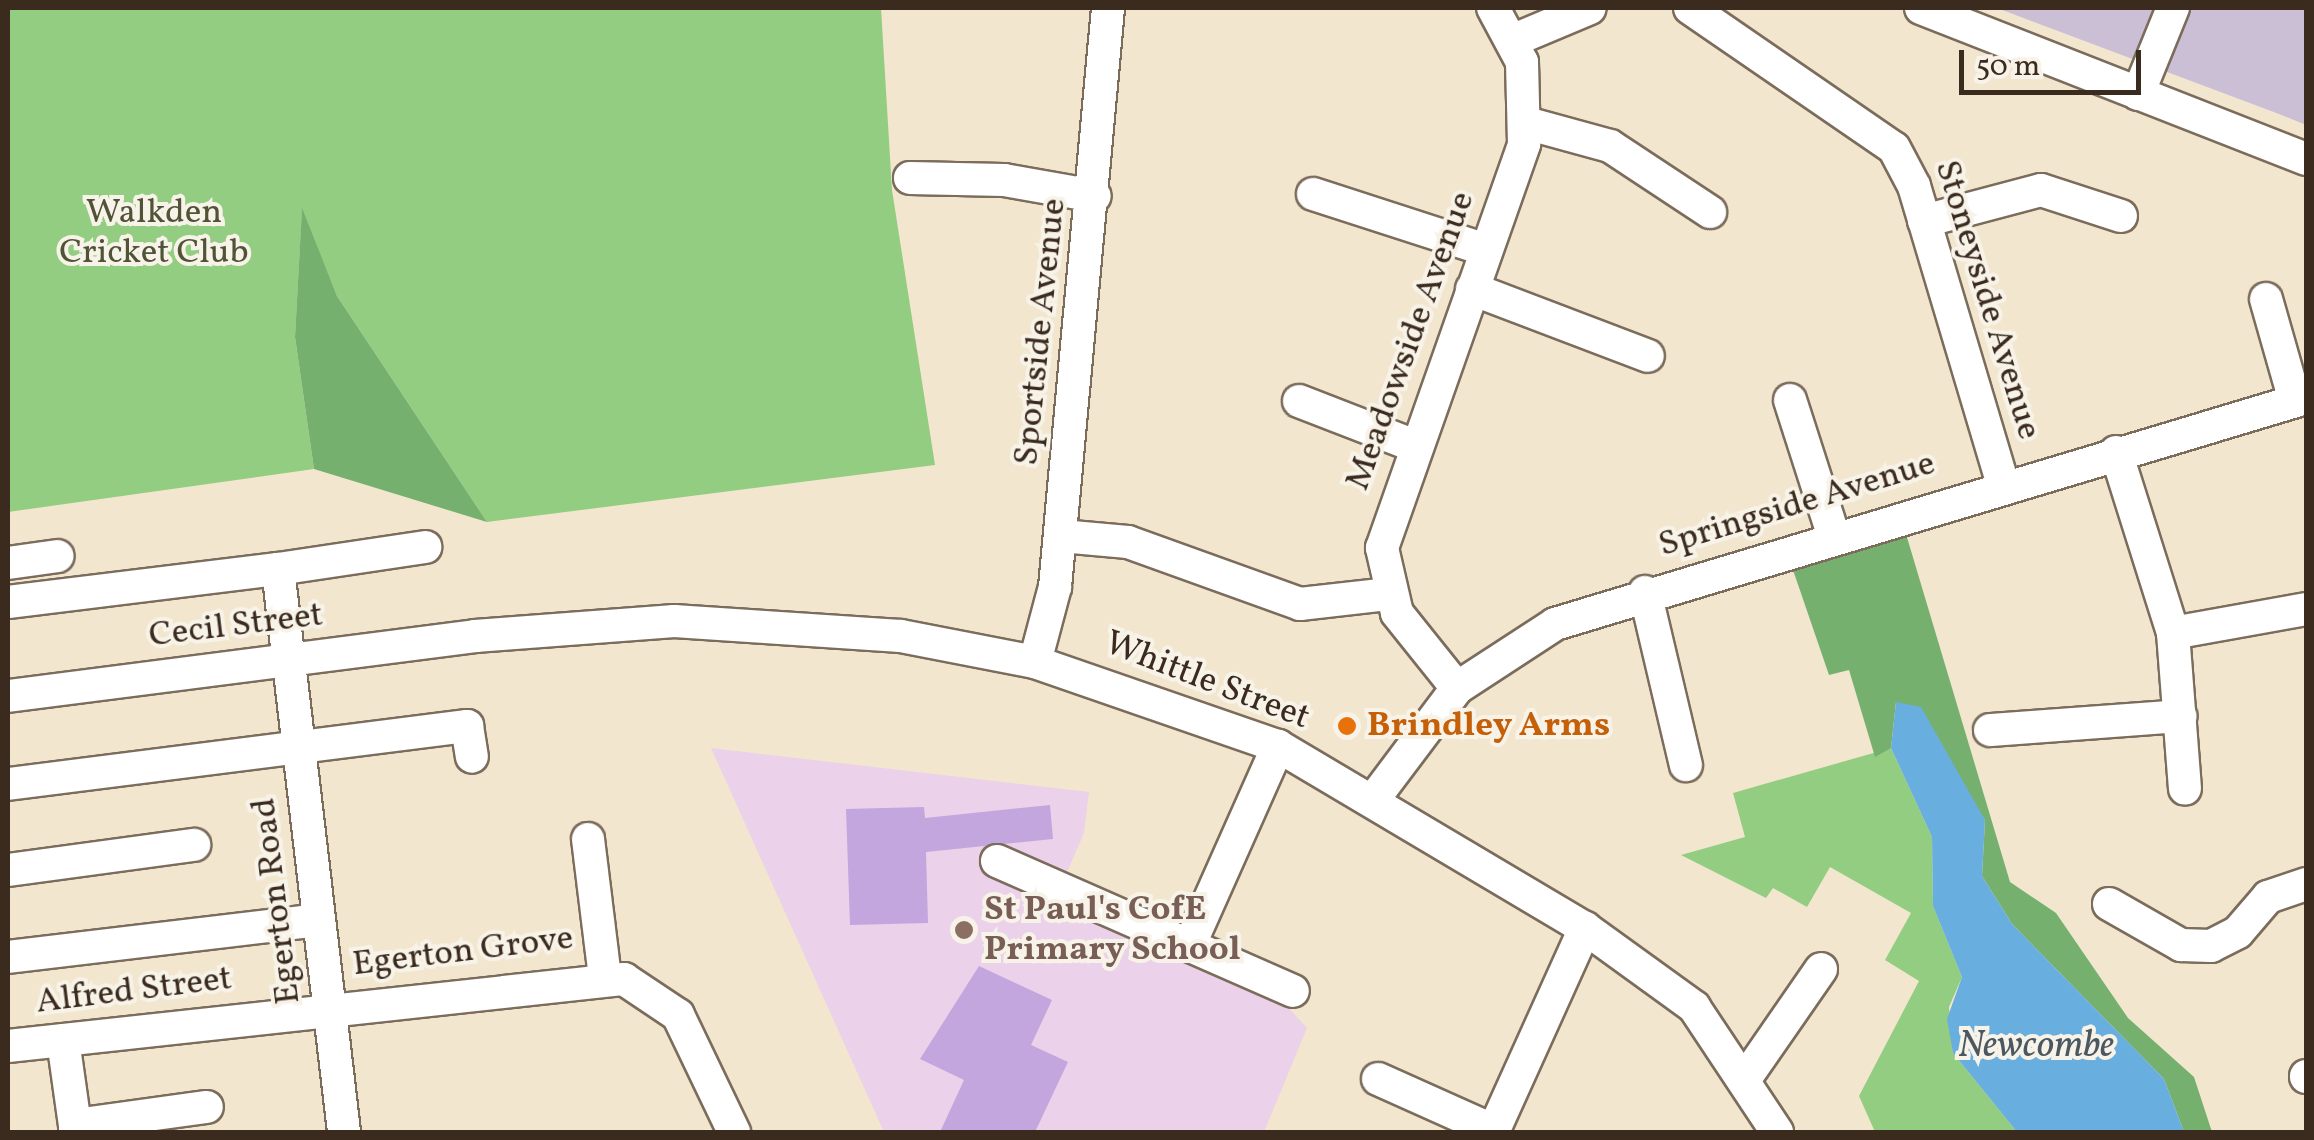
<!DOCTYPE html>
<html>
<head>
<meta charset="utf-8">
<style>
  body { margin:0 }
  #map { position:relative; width:2314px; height:1140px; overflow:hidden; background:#f3e6ce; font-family:Vollkorn,serif }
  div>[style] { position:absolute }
  .built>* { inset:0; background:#ecd1ea }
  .industrial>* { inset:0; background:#cbbfd5 }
  .green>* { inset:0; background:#93cd81 }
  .forest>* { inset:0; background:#76b06f }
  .water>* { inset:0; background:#68aede }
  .building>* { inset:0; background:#c2a6dd }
  .roads { filter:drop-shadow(2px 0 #7b6c5c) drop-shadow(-2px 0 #7b6c5c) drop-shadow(0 2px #7b6c5c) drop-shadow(0 -2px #7b6c5c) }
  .minor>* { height:32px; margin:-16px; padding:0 16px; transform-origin:16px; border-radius:16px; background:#fff }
  .dots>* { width:28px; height:28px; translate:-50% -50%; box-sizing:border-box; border:5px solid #f7f3e8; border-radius:50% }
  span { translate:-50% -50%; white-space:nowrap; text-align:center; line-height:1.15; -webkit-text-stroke:8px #f7f3e8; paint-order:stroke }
  .park-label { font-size:35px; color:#515337 }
  .street-label { font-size:35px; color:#3b2a1e }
  .food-label { font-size:35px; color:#c56008; font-weight:700 }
  .left { translate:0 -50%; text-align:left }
  .education-label { font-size:35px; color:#785e54; font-weight:700 }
  .water-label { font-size:38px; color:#4b5861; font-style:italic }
  .frame { position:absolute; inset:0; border:10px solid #3b2a1e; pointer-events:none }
  .scale { position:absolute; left:1959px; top:50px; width:182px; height:45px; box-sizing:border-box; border:5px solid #3b2a1e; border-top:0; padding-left:12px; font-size:30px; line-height:35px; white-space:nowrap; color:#3b2a1e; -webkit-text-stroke:8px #f7f3e8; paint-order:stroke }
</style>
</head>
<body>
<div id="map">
  <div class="built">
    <div style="clip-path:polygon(711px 748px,1089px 792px,1084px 833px,1051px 909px,1081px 912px,1286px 1005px,1307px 1028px,1264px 1132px,884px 1132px)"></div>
  </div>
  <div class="industrial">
    <div style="clip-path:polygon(1997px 8px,2306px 8px,2306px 125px,2279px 114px)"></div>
  </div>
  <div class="green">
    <div style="clip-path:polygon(8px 8px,881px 8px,892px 190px,935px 465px,487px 522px,337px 296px,302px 211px,295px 337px,314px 469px,8px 512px)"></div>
    <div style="clip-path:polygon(1891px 748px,1932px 837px,1933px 906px,1962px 977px,1949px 1007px,1953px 1053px,2017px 1132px,1875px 1132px,1859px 1096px,1919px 981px,1885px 960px,1911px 913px,1830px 867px,1807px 907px,1773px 888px,1766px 898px,1681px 855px,1745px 837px,1733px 793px)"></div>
  </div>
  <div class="forest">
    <div style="clip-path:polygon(302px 208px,337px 296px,487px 522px,314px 469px,295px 337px)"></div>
    <div style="clip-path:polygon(1906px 534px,2010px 882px,2056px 913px,2128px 1018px,2194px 1077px,2212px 1132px,2184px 1132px,2164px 1079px,2012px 924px,1982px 876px,1985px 820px,1896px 702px,1891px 748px,1875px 757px,1849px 670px,1829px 675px,1793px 570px)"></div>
  </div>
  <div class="water">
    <div style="clip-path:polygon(1896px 702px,1921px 707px,1985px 820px,1982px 876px,2012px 924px,2164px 1079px,2184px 1132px,2017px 1132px,1953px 1053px,1947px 1019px,1962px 977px,1933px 906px,1932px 837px,1891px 748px)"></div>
  </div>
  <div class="building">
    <div style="clip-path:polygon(1050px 805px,1053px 839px,926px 852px,928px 923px,850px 925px,846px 809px,924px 807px,925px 818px)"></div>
    <div style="clip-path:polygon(979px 966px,1052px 1000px,1031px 1045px,1068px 1062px,1035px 1132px,940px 1132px,964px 1080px,920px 1059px)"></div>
  </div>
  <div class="roads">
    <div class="minor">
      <div style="left:1690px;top:8px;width:247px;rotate:34.5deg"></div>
      <div style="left:1894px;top:148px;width:43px;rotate:62.2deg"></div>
      <div style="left:1914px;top:186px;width:312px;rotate:73.4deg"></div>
      <div style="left:1921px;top:8px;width:414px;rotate:21.4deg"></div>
      <div style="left:1514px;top:40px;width:82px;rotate:-22.8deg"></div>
      <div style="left:2138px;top:94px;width:93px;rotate:-67.9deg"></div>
      <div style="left:1526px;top:123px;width:87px;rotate:15.3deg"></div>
      <div style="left:1610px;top:146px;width:120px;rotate:33.4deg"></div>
      <div style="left:910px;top:178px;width:94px;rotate:1.2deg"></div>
      <div style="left:1004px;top:180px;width:92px;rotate:10deg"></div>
      <div style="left:1313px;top:194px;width:182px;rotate:17.9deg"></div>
      <div style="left:1924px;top:221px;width:121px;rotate:-14.8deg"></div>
      <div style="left:2041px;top:190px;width:84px;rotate:18deg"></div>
      <div style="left:1472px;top:289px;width:188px;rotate:20.8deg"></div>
      <div style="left:2266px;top:299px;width:106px;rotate:74.1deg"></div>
      <div style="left:1790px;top:400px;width:141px;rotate:72.2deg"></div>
      <div style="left:1299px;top:401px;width:124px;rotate:21.2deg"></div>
      <div style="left:2116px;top:452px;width:190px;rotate:72.5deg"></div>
      <div style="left:2173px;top:633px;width:156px;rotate:85.6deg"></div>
      <div style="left:1061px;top:536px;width:67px;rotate:5.1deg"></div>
      <div style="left:1128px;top:542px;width:183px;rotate:19.8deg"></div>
      <div style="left:1300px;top:604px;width:90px;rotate:-6.4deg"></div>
      <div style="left:8px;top:563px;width:50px;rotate:-8deg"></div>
      <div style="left:278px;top:569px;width:149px;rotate:-8.5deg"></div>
      <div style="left:1645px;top:592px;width:178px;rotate:76.7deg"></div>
      <div style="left:8px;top:602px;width:272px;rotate:-7deg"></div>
      <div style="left:278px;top:569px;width:567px;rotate:83.31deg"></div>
      <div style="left:2173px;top:633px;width:135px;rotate:-10.2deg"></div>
      <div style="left:1035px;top:662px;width:78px;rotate:-75.1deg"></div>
      <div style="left:1055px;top:587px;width:581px;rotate:-84.77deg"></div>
      <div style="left:1457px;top:688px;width:96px;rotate:-128.7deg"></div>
      <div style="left:1397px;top:613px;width:67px;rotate:-103deg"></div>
      <div style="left:1382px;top:548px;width:428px;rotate:-70.6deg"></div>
      <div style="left:1524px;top:144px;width:82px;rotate:-91.4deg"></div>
      <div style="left:1522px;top:62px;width:61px;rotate:-118.2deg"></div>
      <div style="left:8px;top:696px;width:471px;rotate:-7.3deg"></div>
      <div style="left:475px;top:636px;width:200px;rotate:-4.3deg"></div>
      <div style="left:674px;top:621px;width:227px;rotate:3.8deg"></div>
      <div style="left:901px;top:636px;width:136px;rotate:11deg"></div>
      <div style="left:1035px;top:662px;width:257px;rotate:19.1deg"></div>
      <div style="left:1278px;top:746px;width:357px;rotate:30.7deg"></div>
      <div style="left:1585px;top:928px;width:135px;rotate:35.9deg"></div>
      <div style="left:1694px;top:1007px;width:150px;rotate:56.4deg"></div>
      <div style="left:1990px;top:730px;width:191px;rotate:-4.2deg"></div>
      <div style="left:8px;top:784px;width:463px;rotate:-7.2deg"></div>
      <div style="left:467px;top:726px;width:31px;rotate:81deg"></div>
      <div style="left:1376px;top:796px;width:135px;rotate:-53.1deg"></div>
      <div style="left:1457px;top:688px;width:117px;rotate:-33.1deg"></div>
      <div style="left:1555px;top:624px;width:784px;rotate:-16.75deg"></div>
      <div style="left:588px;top:839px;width:139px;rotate:83deg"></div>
      <div style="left:997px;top:861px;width:323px;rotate:23.7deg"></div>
      <div style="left:8px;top:870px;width:188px;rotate:-7.7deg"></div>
      <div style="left:2109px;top:904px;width:83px;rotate:29.7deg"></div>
      <div style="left:2181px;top:945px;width:30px;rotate:2deg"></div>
      <div style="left:2211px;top:946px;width:30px;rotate:-27deg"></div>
      <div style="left:2238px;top:932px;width:46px;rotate:-49.4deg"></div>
      <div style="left:2268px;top:897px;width:40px;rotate:-18.9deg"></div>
      <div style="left:1190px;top:944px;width:217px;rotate:-66deg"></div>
      <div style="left:8px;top:957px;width:313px;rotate:-6.8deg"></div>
      <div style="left:63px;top:1040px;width:86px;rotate:82deg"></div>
      <div style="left:8px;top:1046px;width:620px;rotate:-6.21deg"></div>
      <div style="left:624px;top:979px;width:65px;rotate:33.7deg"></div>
      <div style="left:678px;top:1015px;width:130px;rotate:64.4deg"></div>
      <div style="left:1747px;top:1076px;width:130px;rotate:-55.3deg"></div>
      <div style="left:2306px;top:1076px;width:1px;rotate:90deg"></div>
      <div style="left:1378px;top:1079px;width:127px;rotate:24.1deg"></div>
      <div style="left:75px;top:1132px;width:7px;rotate:-90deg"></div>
      <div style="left:75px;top:1125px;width:133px;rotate:-7.8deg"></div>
      <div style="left:1493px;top:1132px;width:224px;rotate:-65.7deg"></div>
    </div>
  </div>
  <div class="dots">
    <div style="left:1347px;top:726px;background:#e8710a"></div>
    <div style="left:964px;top:930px;background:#8d6e63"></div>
  </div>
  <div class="park-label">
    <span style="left:154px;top:233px">Walkden<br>Cricket Club</span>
  </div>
  <div class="street-label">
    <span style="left:1987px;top:300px;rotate:73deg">Stoneyside Avenue</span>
    <span style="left:1041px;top:332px;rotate:-84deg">Sportside Avenue</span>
    <span style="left:1411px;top:341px;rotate:-70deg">Meadowside Avenue</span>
    <span style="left:1797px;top:505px;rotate:-17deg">Springside Avenue</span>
    <span style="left:236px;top:626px;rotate:-7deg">Cecil Street</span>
    <span style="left:1207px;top:681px;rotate:21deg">Whittle Street</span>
    <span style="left:277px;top:901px;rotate:-97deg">Egerton Road</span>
    <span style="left:463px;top:952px;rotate:-7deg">Egerton Grove</span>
    <span style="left:134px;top:991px;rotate:-7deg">Alfred Street</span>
  </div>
  <div class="food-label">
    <span class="left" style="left:1367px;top:726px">Brindley Arms</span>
  </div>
  <div class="education-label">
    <span class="left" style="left:984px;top:930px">St Paul's CofE<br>Primary School</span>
  </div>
  <div class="water-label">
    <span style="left:2036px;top:1047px">Newcombe</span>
  </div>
  <div class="frame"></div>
  <div class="scale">50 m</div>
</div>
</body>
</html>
